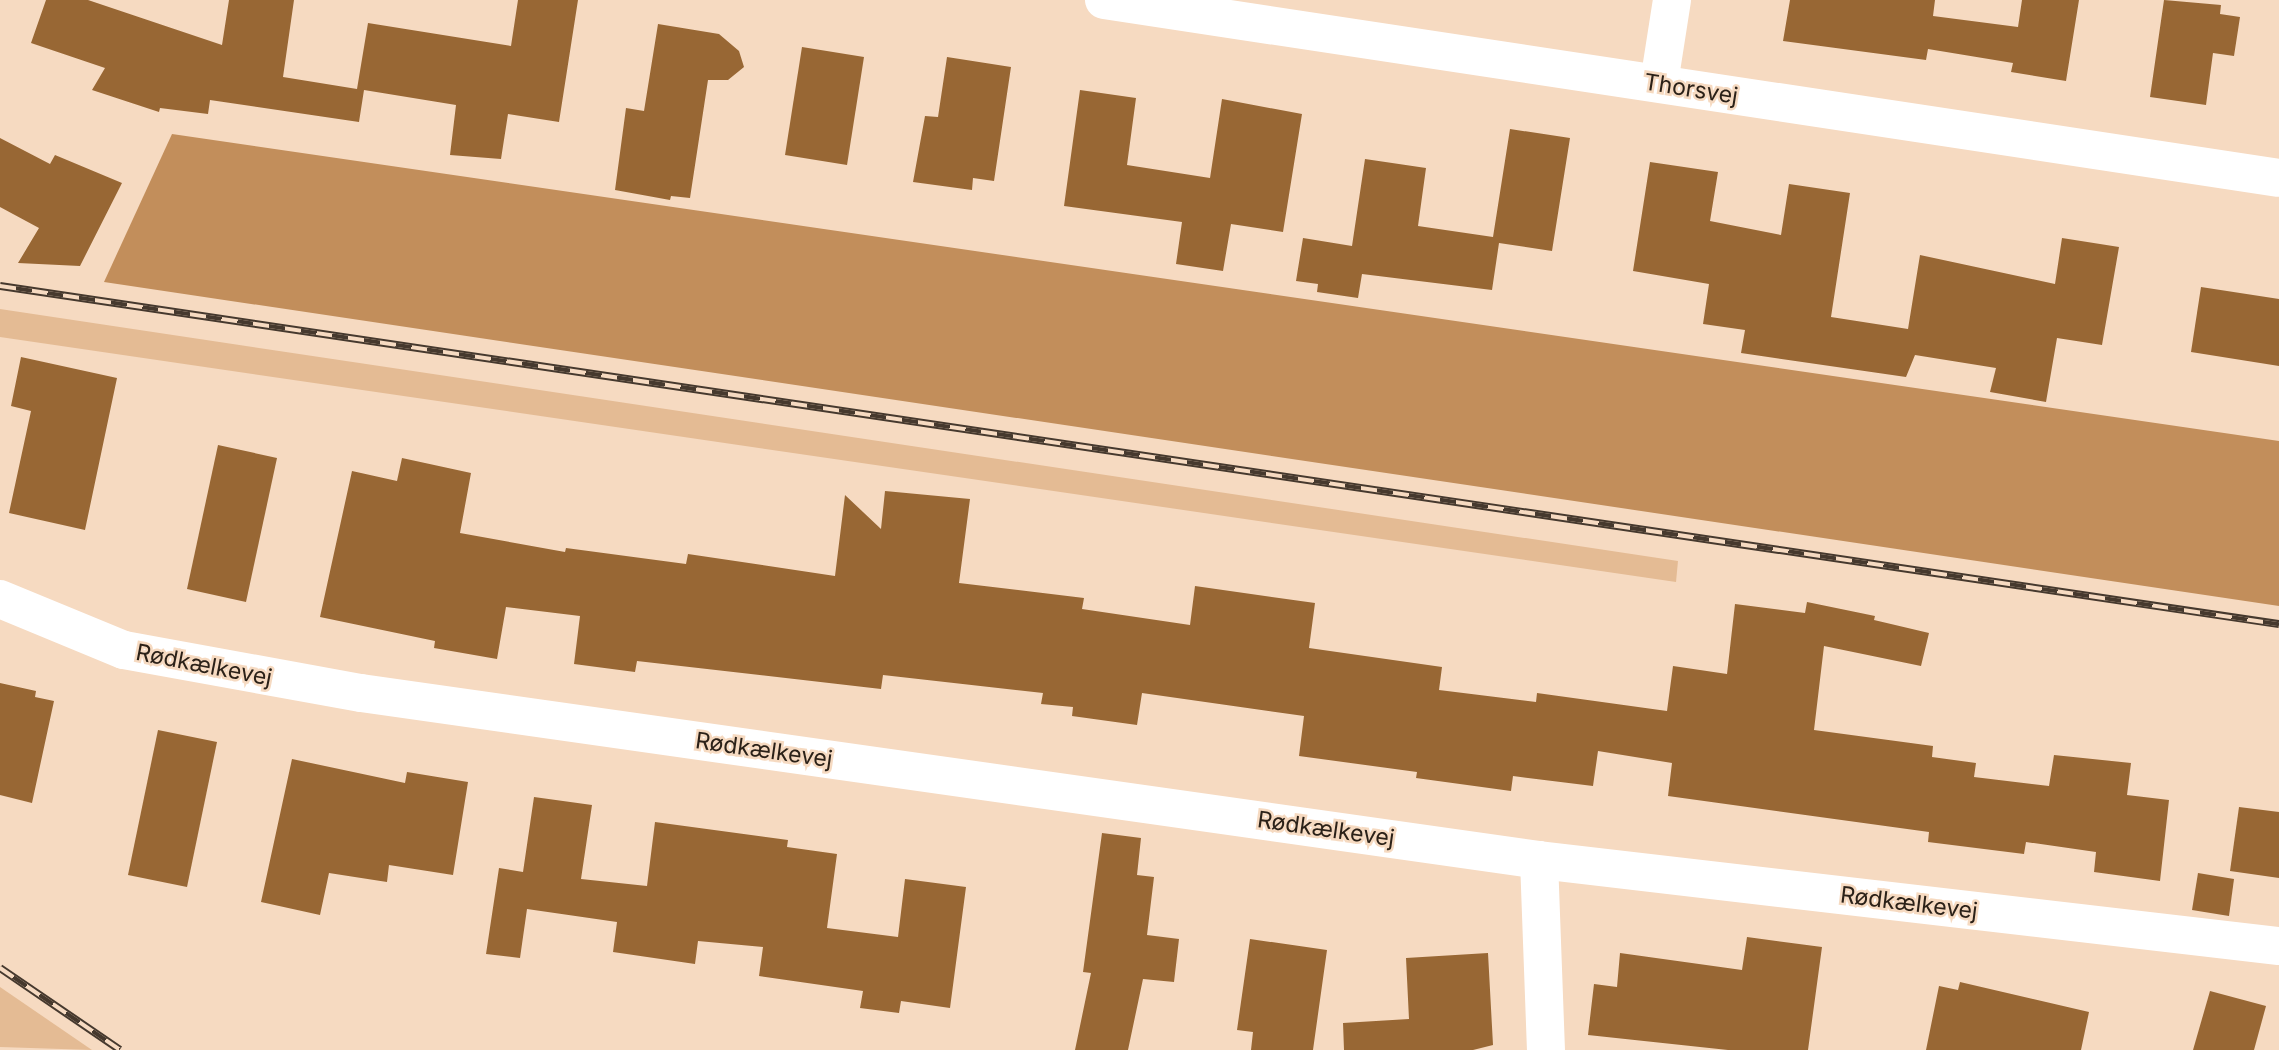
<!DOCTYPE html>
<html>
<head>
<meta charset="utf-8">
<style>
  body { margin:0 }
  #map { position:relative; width:2279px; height:1050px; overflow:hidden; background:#f6dac1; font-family:Inter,sans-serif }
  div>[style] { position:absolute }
  .green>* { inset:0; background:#e4bb94 }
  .forest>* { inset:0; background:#c28e5b }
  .building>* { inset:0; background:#986734 }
  .minor>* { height:38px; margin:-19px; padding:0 19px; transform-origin:19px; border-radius:19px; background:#fff }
  .rail>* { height:8px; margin-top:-4px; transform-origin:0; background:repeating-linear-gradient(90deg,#f6dac1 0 16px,#46392e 0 32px); box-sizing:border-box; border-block:2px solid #46392e }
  span { translate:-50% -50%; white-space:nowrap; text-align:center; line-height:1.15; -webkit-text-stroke:5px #f6dac1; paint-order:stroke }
  .street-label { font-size:23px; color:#2b2118 }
</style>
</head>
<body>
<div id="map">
  <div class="green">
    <div style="clip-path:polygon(0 309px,1678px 561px,1676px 582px,0 337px)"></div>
    <div style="clip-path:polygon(0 987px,92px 1050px,0 1047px)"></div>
  </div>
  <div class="forest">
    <div style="clip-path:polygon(172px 134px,2279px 441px,2279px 606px,104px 282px)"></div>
  </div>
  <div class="building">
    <div style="clip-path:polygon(46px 0,88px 0,222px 45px,229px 0,294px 0,283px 77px,357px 89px,368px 23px,511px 46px,518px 0,578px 0,559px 122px,508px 114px,501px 159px,450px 155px,456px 105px,364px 90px,359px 122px,210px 100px,208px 114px,160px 108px,159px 112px,92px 90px,105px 68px,31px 43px)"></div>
    <div style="clip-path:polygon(1790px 0,1935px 0,1933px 16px,2018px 27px,2022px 0,2079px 0,2066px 81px,2011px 72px,2013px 63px,1928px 49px,1926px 60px,1783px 41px)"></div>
    <div style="clip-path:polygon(2164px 0,2221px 5px,2220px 14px,2240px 17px,2234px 56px,2213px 53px,2206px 105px,2150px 97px)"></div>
    <div style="clip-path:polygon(658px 24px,719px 34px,739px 51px,744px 67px,728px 80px,708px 80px,690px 198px,671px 196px,670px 200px,615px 190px,626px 108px,644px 111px)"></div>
    <div style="clip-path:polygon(802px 47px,864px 57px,847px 165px,785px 155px)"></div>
    <div style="clip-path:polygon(947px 57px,1011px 67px,994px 181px,973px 178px,972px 190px,913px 182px,925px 116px,938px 117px)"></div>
    <div style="clip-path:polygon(1080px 90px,1136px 98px,1127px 165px,1210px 178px,1222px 99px,1302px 114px,1283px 232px,1231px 224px,1223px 271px,1176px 264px,1182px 222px,1064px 206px)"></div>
    <div style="clip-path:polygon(1510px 129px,1570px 138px,1552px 251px,1499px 243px,1492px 290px,1362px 274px,1358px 298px,1317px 292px,1318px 284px,1296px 281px,1303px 238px,1352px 246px,1365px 159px,1426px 168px,1418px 226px,1493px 237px)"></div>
    <div style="clip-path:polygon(0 138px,50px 164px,55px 155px,122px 183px,80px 266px,18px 263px,39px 228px,0 207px)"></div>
    <div style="clip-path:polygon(1650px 162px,1718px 172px,1710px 221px,1781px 235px,1789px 184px,1850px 193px,1831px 317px,1908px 329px,1920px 255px,2055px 284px,2062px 238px,2119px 247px,2102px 345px,2057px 338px,2046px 402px,1990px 392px,1996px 368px,1915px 355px,1906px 377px,1741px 353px,1745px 330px,1703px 324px,1709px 284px,1633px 271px)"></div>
    <div style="clip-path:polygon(2201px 287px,2279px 299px,2279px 366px,2191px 352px)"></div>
    <div style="clip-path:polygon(21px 357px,117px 378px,85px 530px,9px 513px,31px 411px,11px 406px)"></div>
    <div style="clip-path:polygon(218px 445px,277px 458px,246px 602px,187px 589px)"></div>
    <div style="clip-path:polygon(402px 458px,471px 473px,460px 533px,565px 552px,566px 548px,686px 564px,688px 554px,835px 576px,845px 495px,881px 529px,885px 491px,970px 499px,959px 583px,1084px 598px,1082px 609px,1190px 625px,1195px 586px,1315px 603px,1309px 648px,1442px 667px,1439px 690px,1536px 702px,1537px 693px,1667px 711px,1673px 666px,1727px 674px,1735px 604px,1805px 613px,1807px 602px,1875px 616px,1874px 620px,1929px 633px,1921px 666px,1824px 646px,1814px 730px,1933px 746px,1932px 757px,1976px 763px,1974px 777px,2049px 786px,2054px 755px,2131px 763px,2127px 795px,2169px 800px,2160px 881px,2094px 872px,2096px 852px,2026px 842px,2024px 854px,1928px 842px,1929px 832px,1668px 796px,1672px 763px,1598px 751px,1593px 786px,1513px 776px,1511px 791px,1416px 778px,1417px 772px,1299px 756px,1304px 716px,1142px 693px,1137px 725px,1072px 716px,1073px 707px,1041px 704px,1043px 693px,883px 675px,881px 689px,637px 661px,635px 672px,574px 664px,580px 616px,506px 607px,497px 659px,434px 648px,435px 641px,320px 617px,352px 471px,397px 481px)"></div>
    <div style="clip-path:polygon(0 683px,36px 691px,35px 697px,54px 701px,32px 803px,0 795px)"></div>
    <div style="clip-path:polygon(158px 730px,217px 742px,187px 887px,128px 875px)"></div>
    <div style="clip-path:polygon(292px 759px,405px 783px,407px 772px,468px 782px,453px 875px,389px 865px,387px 882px,329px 873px,320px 915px,261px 902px)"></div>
    <div style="clip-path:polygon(534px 797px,592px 805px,581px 879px,647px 886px,655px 822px,788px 840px,787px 847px,837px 854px,827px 928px,898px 937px,905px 879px,966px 887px,950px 1008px,901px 1001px,899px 1013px,860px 1008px,863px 991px,759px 976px,763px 947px,698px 941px,695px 964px,613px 952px,617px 922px,527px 909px,520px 958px,486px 954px,499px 868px,523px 872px)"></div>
    <div style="clip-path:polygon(2239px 807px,2279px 812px,2279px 878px,2230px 871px)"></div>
    <div style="clip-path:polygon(1102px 833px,1141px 838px,1137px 875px,1154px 877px,1147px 935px,1179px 939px,1174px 982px,1143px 979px,1128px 1050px,1075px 1050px,1091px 973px,1083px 972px)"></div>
    <div style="clip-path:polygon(2198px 873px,2234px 879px,2229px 916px,2192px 910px)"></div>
    <div style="clip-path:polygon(1747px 937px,1822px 947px,1808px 1050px,1728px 1050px,1588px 1035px,1594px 984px,1617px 987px,1620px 953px,1742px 970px)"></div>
    <div style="clip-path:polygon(1250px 939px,1327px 950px,1313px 1050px,1251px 1050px,1253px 1032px,1237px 1030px)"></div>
    <div style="clip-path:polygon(1488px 953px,1493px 1045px,1473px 1050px,1344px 1050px,1343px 1023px,1409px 1019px,1406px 958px)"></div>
    <div style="clip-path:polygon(1960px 982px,2089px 1012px,2081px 1050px,1926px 1050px,1939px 986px,1958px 990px)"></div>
    <div style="clip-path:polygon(2210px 991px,2266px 1006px,2254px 1050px,2193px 1050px)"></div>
  </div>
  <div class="minor">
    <div style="left:1104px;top:0;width:1188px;rotate:8.61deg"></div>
    <div style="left:1659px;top:83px;width:84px;rotate:-81.1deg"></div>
    <div style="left:0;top:599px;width:134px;rotate:22.4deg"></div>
    <div style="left:124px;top:650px;width:241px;rotate:10.3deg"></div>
    <div style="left:361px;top:693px;width:1190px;rotate:8.07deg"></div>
    <div style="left:1539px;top:860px;width:745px;rotate:6.63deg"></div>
    <div style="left:1539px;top:860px;width:190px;rotate:87.9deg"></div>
  </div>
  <div class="rail">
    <div style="left:0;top:286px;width:2304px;rotate:8.44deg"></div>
    <div style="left:0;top:968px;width:145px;rotate:34.3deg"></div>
  </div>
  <div class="street-label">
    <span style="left:1691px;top:89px;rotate:9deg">Thorsvej</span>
    <span style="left:204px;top:665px;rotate:11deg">Rødkælkevej</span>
    <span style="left:764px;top:750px;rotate:8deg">Rødkælkevej</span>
    <span style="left:1326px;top:829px;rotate:8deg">Rødkælkevej</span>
    <span style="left:1909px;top:903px;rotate:7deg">Rødkælkevej</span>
  </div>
</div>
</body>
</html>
